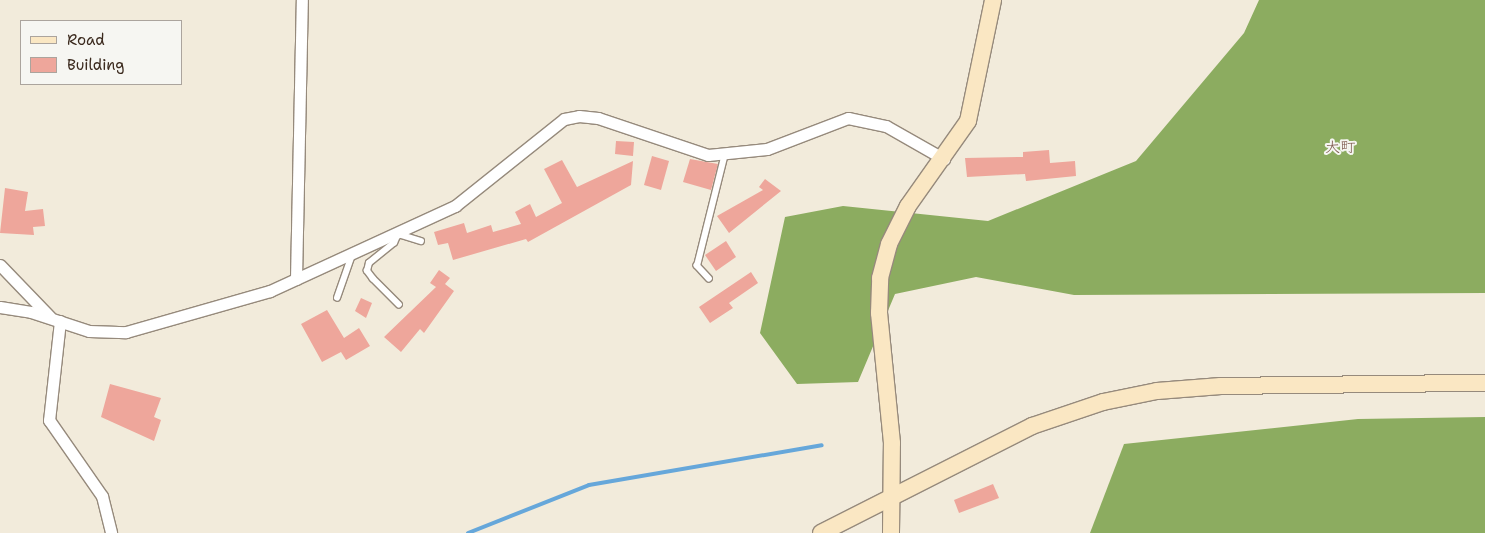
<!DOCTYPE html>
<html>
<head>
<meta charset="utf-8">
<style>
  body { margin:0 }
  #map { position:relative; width:1485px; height:533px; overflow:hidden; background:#f2ebdb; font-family:"Shantell Sans","Klee One",sans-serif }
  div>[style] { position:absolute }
  .forest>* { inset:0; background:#8cac60 }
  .stream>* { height:4px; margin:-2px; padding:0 2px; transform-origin:2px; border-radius:2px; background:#66a7da }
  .building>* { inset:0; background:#eea69b }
  .roads { filter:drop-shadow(1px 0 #968a7c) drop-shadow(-1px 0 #968a7c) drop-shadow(0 1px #968a7c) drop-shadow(0 -1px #968a7c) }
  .lane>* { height:5.5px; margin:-2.75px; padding:0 2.75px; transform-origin:2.75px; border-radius:2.75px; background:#fff }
  .street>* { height:11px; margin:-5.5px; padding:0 5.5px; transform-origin:5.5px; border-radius:5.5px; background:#fff }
  .secondary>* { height:16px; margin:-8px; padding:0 8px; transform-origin:8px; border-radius:8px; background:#fae7c3 }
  span { translate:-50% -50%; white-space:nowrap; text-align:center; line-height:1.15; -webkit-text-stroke:4px #f6f6f2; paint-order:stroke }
  .quarter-label { font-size:15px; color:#7a554a }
  .legend { position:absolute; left:20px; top:20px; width:162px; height:65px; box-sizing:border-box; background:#f6f6f2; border:1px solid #aba49d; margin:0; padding:6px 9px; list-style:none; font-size:15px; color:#3b2a1e }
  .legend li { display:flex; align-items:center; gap:10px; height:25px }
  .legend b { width:25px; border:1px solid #aba49d }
</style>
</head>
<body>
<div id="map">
  <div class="forest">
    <div style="clip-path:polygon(1259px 0,1485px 0,1485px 293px,1074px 295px,976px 277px,895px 294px,858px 382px,797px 384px,760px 333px,785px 217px,843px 206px,988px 221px,1136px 161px,1244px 33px)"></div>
    <div style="clip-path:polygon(1485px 417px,1485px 533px,1090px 533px,1124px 444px,1358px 419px)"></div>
  </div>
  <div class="stream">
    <div style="left:468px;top:533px;width:130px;rotate:-21.6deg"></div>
    <div style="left:589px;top:485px;width:236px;rotate:-9.7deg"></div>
  </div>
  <div class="building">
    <div style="clip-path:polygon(616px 141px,634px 142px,633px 156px,615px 154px)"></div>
    <div style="clip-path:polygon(1049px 150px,1050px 163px,1075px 161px,1076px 176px,1026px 181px,1025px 174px,967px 177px,965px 158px,1023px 157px,1023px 152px)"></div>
    <div style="clip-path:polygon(652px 156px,669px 161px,661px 190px,644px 185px)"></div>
    <div style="clip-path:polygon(690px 159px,718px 164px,711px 190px,683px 182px)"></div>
    <div style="clip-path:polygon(562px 160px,577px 187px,633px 161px,631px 185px,528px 242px,526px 239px,453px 260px,448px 243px,438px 245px,434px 232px,464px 223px,467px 233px,491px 225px,493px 232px,521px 224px,515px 212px,530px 204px,536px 217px,562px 203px,544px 169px)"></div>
    <div style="clip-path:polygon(765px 179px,781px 191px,729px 233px,717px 216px,763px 190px,759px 187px)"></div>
    <div style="clip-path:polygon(5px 188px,28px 192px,25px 211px,43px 209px,45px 226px,33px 227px,34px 235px,0 233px)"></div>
    <div style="clip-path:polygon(726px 241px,736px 257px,716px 271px,705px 255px)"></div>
    <div style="clip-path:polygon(439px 270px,450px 278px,445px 284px,454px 291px,424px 333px,420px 329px,401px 352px,384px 337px,436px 287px,430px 283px)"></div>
    <div style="clip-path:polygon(751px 272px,758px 283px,729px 303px,733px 308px,710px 323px,699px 307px)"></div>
    <div style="clip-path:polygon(361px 298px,372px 303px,366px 318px,355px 311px)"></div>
    <div style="clip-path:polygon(327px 310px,344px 338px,359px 328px,370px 346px,346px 360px,341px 352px,322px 362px,301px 324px)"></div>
    <div style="clip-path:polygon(110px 384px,161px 398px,154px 417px,161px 420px,154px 441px,101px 417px)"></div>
    <div style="clip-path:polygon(993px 484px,999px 498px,959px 513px,954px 500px)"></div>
  </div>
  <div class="roads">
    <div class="lane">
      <div style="left:709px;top:279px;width:18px;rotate:-133deg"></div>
      <div style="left:697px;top:266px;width:115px;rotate:-76deg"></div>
      <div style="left:337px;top:298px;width:46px;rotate:-70.8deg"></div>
      <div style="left:399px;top:305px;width:37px;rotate:-135deg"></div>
      <div style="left:373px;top:279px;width:10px;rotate:-127deg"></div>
      <div style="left:367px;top:271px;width:8px;rotate:-76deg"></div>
      <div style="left:369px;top:263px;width:32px;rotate:-39deg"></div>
      <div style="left:394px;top:243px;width:10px;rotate:-66deg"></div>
      <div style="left:398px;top:234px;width:24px;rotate:17deg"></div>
    </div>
    <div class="street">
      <div style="left:0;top:265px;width:72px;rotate:46.1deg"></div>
      <div style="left:296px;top:279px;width:279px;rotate:-88.8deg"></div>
      <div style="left:0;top:307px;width:31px;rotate:9deg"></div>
      <div style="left:31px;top:312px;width:61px;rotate:18.1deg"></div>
      <div style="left:89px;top:331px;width:37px;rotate:2deg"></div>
      <div style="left:126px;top:332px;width:150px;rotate:-15.9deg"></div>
      <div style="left:270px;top:291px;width:204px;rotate:-24.7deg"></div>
      <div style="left:455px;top:206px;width:139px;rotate:-38.6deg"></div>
      <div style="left:564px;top:119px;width:15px;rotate:-11deg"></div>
      <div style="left:579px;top:116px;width:19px;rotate:6deg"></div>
      <div style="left:598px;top:118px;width:116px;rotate:18.6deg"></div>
      <div style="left:708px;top:155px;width:59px;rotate:-5.8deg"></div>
      <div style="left:767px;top:149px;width:87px;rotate:-20.9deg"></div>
      <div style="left:848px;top:118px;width:39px;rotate:12deg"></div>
      <div style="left:886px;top:126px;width:67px;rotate:29.6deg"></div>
      <div style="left:60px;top:321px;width:100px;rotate:96.3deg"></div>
      <div style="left:49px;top:420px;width:93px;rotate:55.1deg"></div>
      <div style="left:102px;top:496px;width:38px;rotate:76deg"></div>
    </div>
    <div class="secondary">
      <div style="left:821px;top:533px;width:237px;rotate:-26.9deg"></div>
      <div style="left:1032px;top:426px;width:75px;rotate:-18.7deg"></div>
      <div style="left:1103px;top:402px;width:55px;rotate:-11.5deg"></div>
      <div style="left:1157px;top:391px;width:64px;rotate:-4.5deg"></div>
      <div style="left:1221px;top:386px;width:264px;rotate:-0.7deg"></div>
      <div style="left:891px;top:533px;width:90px;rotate:-89.4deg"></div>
      <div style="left:892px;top:443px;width:131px;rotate:-95.7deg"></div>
      <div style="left:879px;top:313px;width:35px;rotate:-88deg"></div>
      <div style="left:880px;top:278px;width:35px;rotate:-75deg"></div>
      <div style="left:889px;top:244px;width:42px;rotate:-63.4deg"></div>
      <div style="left:908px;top:206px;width:104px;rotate:-54.8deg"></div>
      <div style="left:968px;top:121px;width:124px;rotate:-78.3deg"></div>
    </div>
  </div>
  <div class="quarter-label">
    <span style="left:1340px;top:148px">大町</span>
  </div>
  <ul class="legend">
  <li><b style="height:6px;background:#fae7c3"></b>Road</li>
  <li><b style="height:14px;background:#eea69b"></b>Building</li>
  </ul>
</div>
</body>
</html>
